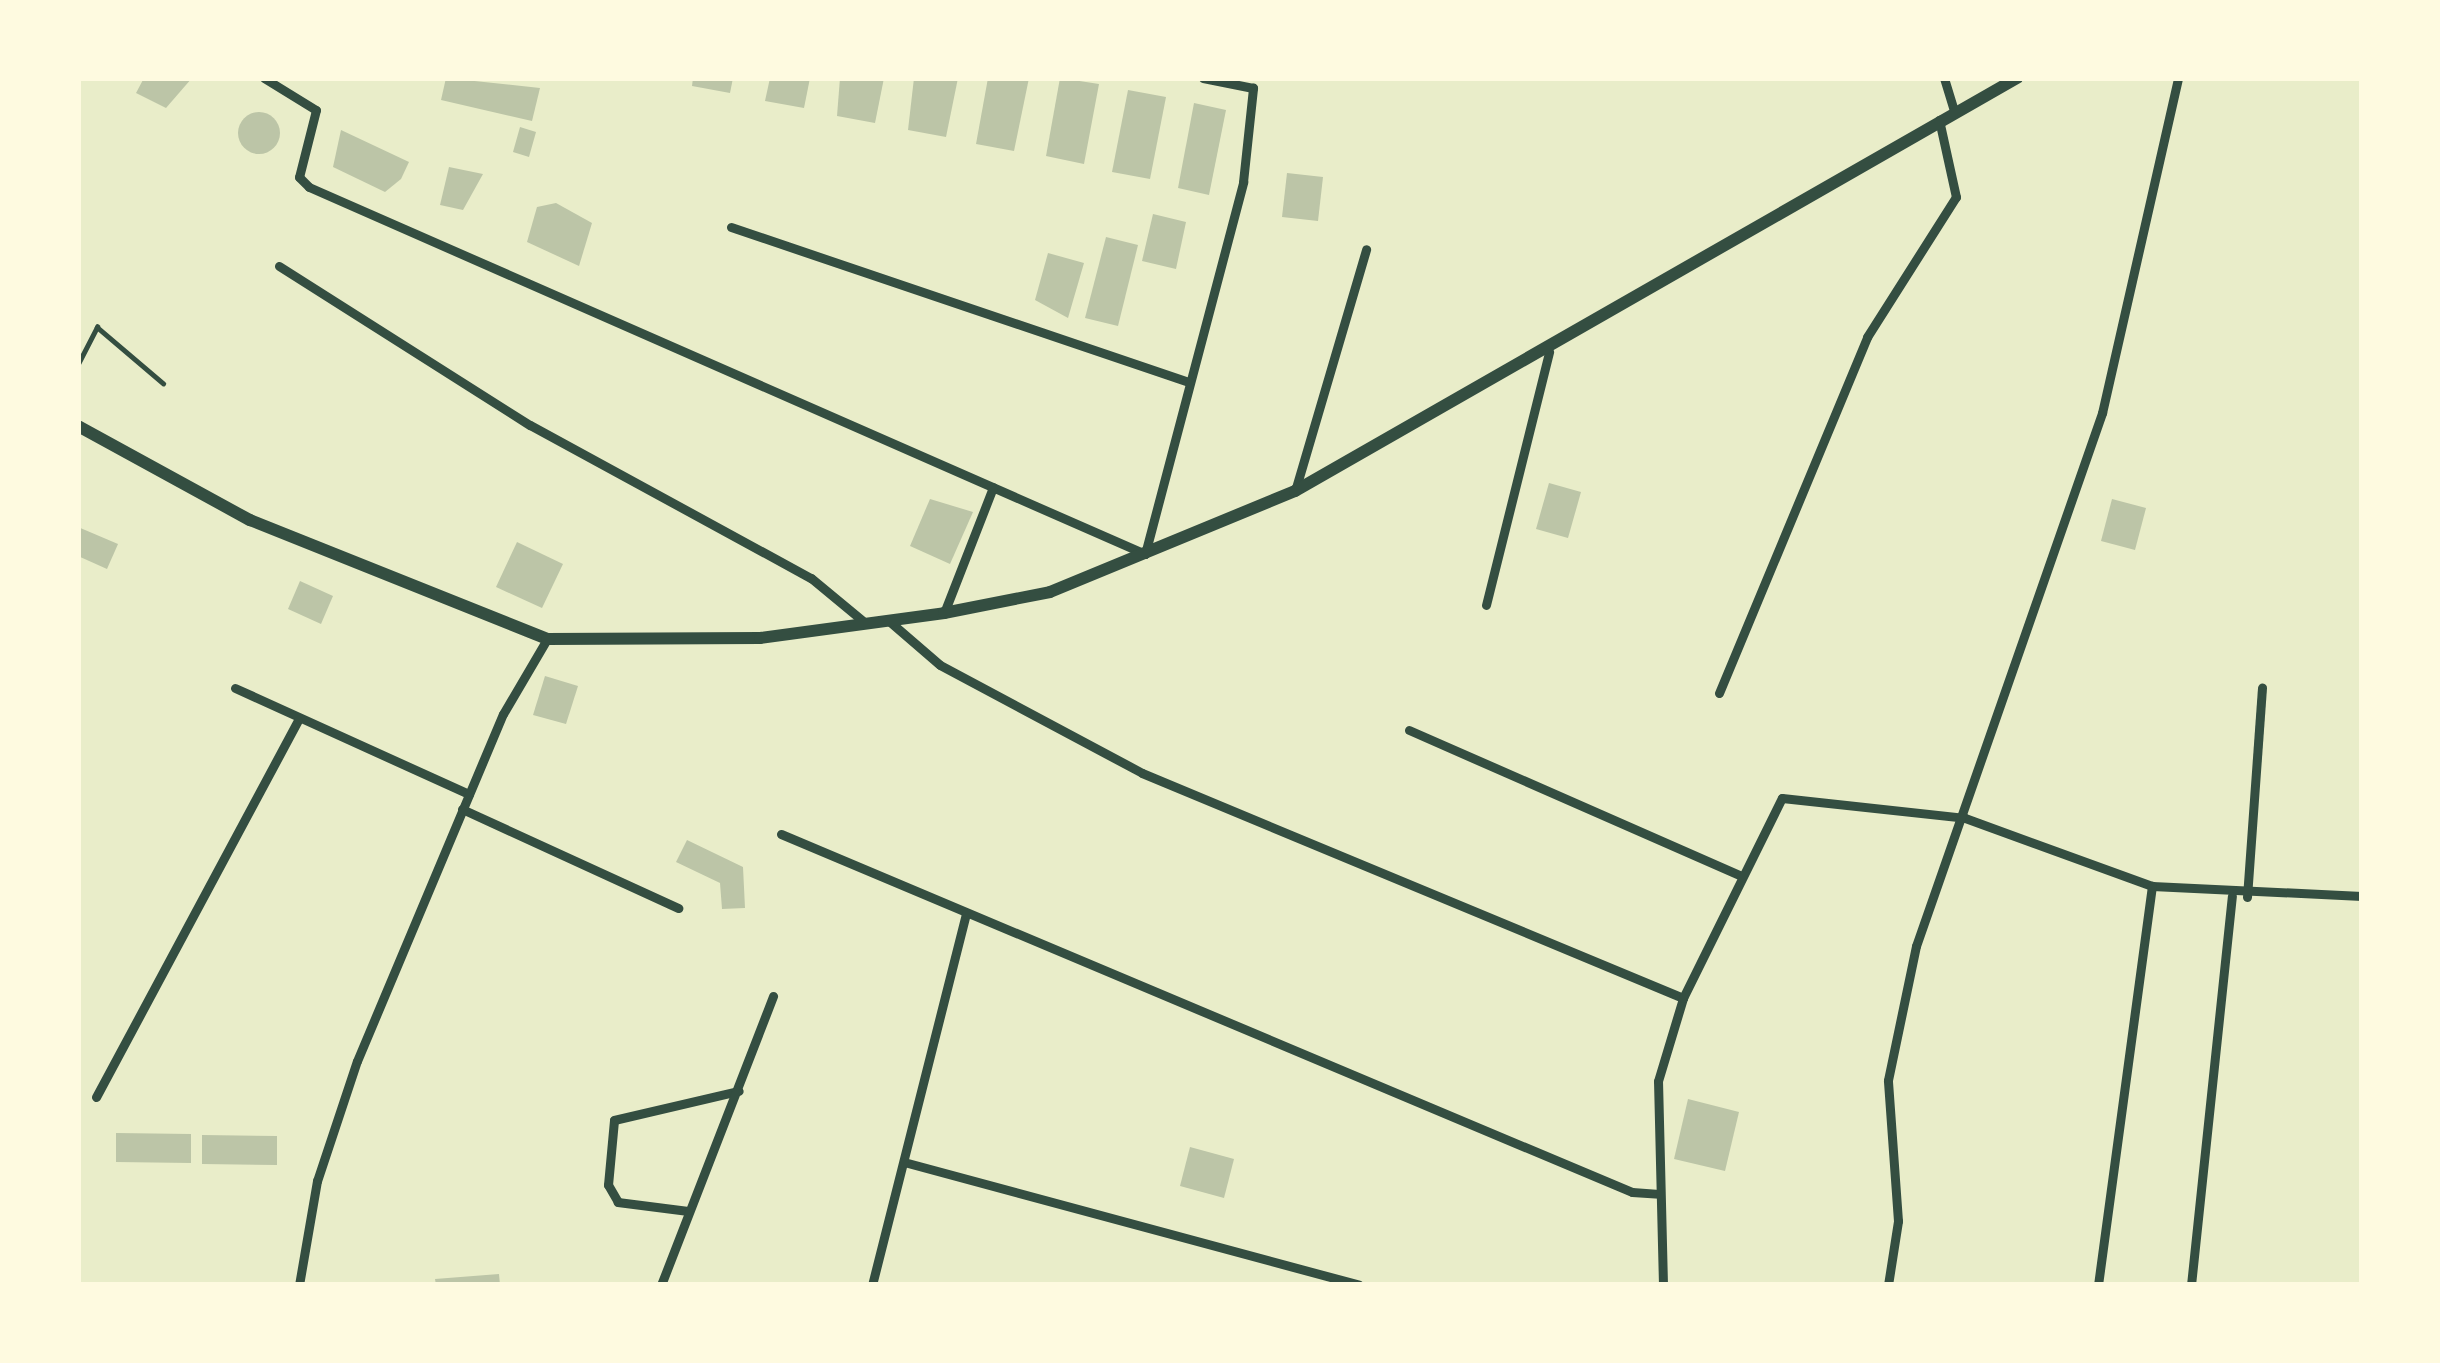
<!DOCTYPE html>
<html>
<head>
<meta charset="utf-8">
<style>
  body { margin:0 }
  #map { position:relative; width:2440px; height:1363px; overflow:hidden; background:#e9edc9; font-family:"Roboto Serif",serif }
  div>[style] { position:absolute }
  .building>* { inset:0; background:#bcc5a7 }
  .round { border-radius:50% }
  .path>* { height:4.5px; margin:-2.25px; padding:0 2.25px; transform-origin:2.25px; border-radius:2.25px; background:#344e41 }
  .minor>* { height:9px; margin:-4.5px; padding:0 4.5px; transform-origin:4.5px; border-radius:4.5px; background:#344e41 }
  .tertiary>* { height:12px; margin:-6px; padding:0 6px; transform-origin:6px; border-radius:6px; background:#344e41 }
  span { translate:-50% -50%; white-space:nowrap; text-align:center; line-height:1.15; -webkit-text-stroke:12px #fefae0; paint-order:stroke }
  .frame { position:absolute; inset:0; border:81px solid #fefae0; pointer-events:none }
</style>
</head>
<body>
<div id="map">
  <div class="building">
    <div style="clip-path:polygon(144px 78px,192px 78px,166px 108px,136px 93px)"></div>
    <div style="clip-path:polygon(446px 78px,540px 88px,532px 121px,441px 100px)"></div>
    <div style="clip-path:polygon(693px 78px,733px 78px,730px 93px,692px 86px)"></div>
    <div style="clip-path:polygon(770px 78px,810px 78px,804px 108px,765px 101px)"></div>
    <div style="clip-path:polygon(840px 78px,884px 78px,875px 123px,837px 116px)"></div>
    <div style="clip-path:polygon(914px 78px,958px 78px,946px 137px,908px 130px)"></div>
    <div style="clip-path:polygon(988px 78px,1029px 78px,1014px 151px,976px 144px)"></div>
    <div style="clip-path:polygon(1060px 78px,1099px 84px,1084px 164px,1046px 156px)"></div>
    <div style="clip-path:polygon(1128px 90px,1166px 97px,1150px 179px,1112px 172px)"></div>
    <div style="clip-path:polygon(1194px 103px,1226px 110px,1209px 195px,1178px 188px)"></div>
    <div class="round" style="left:238px;top:112px;width:42px;height:42px"></div>
    <div style="clip-path:polygon(520px 127px,536px 132px,529px 157px,513px 152px)"></div>
    <div style="clip-path:polygon(341px 130px,409px 162px,401px 179px,385px 192px,333px 167px)"></div>
    <div style="clip-path:polygon(449px 167px,483px 174px,463px 210px,440px 205px)"></div>
    <div style="clip-path:polygon(1287px 173px,1323px 177px,1318px 221px,1282px 217px)"></div>
    <div style="clip-path:polygon(556px 203px,592px 223px,579px 266px,527px 242px,537px 207px)"></div>
    <div style="clip-path:polygon(1153px 214px,1186px 222px,1176px 269px,1142px 261px)"></div>
    <div style="clip-path:polygon(1106px 237px,1138px 245px,1118px 326px,1085px 318px)"></div>
    <div style="clip-path:polygon(1048px 253px,1084px 263px,1068px 318px,1035px 300px)"></div>
    <div style="clip-path:polygon(1549px 483px,1581px 492px,1568px 538px,1536px 529px)"></div>
    <div style="clip-path:polygon(930px 499px,973px 512px,950px 564px,910px 546px)"></div>
    <div style="clip-path:polygon(2112px 499px,2146px 508px,2135px 550px,2101px 541px)"></div>
    <div style="clip-path:polygon(78px 527px,118px 544px,107px 569px,78px 556px)"></div>
    <div style="clip-path:polygon(517px 542px,563px 564px,542px 608px,496px 587px)"></div>
    <div style="clip-path:polygon(300px 581px,333px 596px,321px 624px,288px 609px)"></div>
    <div style="clip-path:polygon(545px 676px,578px 686px,566px 724px,533px 715px)"></div>
    <div style="clip-path:polygon(687px 840px,743px 867px,745px 908px,722px 909px,720px 883px,676px 862px)"></div>
    <div style="clip-path:polygon(1688px 1099px,1739px 1112px,1725px 1171px,1674px 1159px)"></div>
    <div style="clip-path:polygon(116px 1133px,191px 1134px,191px 1163px,116px 1162px)"></div>
    <div style="clip-path:polygon(202px 1135px,277px 1136px,277px 1165px,202px 1164px)"></div>
    <div style="clip-path:polygon(1190px 1147px,1234px 1159px,1224px 1198px,1180px 1186px)"></div>
    <div style="clip-path:polygon(499px 1274px,500px 1285px,436px 1285px,435px 1279px)"></div>
  </div>
  <div class="path">
    <div style="left:78px;top:364px;width:42px;rotate:-62.8deg"></div>
    <div style="left:97px;top:327px;width:87px;rotate:40.3deg"></div>
  </div>
  <div class="minor">
    <div style="left:264px;top:78px;width:61px;rotate:31.6deg"></div>
    <div style="left:316px;top:110px;width:69px;rotate:104.2deg"></div>
    <div style="left:299px;top:177px;width:14px;rotate:45deg"></div>
    <div style="left:309px;top:187px;width:913px;rotate:23.7deg"></div>
    <div style="left:1145px;top:554px;width:385px;rotate:-75.2deg"></div>
    <div style="left:1243px;top:182px;width:95px;rotate:-83.9deg"></div>
    <div style="left:1253px;top:88px;width:51px;rotate:-168.7deg"></div>
    <div style="left:1944px;top:78px;width:34px;rotate:73deg"></div>
    <div style="left:731px;top:227px;width:484px;rotate:18.7deg"></div>
    <div style="left:279px;top:266px;width:297px;rotate:32.4deg"></div>
    <div style="left:530px;top:425px;width:320px;rotate:28.6deg"></div>
    <div style="left:811px;top:578px;width:67px;rotate:39.6deg"></div>
    <div style="left:1295px;top:491px;width:252px;rotate:-73.6deg"></div>
    <div style="left:1486px;top:605px;width:261px;rotate:-76deg"></div>
    <div style="left:944px;top:613px;width:135px;rotate:-68.7deg"></div>
    <div style="left:889px;top:621px;width:67px;rotate:40.8deg"></div>
    <div style="left:940px;top:665px;width:229px;rotate:28.1deg"></div>
    <div style="left:1142px;top:773px;width:586px;rotate:22.58deg"></div>
    <div style="left:235px;top:688px;width:257px;rotate:24.4deg"></div>
    <div style="left:1719px;top:693px;width:386px;rotate:-67.4deg"></div>
    <div style="left:1867px;top:337px;width:166px;rotate:-57.6deg"></div>
    <div style="left:1956px;top:197px;width:79px;rotate:-102.4deg"></div>
    <div style="left:1409px;top:730px;width:361px;rotate:23.7deg"></div>
    <div style="left:462px;top:809px;width:238px;rotate:24.6deg"></div>
    <div style="left:781px;top:834px;width:923px;rotate:22.82deg"></div>
    <div style="left:1632px;top:1192px;width:27px;rotate:4deg"></div>
    <div style="left:2247px;top:897px;width:210px;rotate:-85.9deg"></div>
    <div style="left:96px;top:1097px;width:427px;rotate:-61.8deg"></div>
    <div style="left:904px;top:1162px;width:471px;rotate:15.1deg"></div>
    <div style="left:688px;top:1211px;width:71px;rotate:-172.7deg"></div>
    <div style="left:618px;top:1202px;width:20px;rotate:-120deg"></div>
    <div style="left:608px;top:1185px;width:65px;rotate:-84.7deg"></div>
    <div style="left:614px;top:1120px;width:128px;rotate:-13.1deg"></div>
    <div style="left:299px;top:1285px;width:106px;rotate:-80.2deg"></div>
    <div style="left:317px;top:1181px;width:126px;rotate:-71.6deg"></div>
    <div style="left:357px;top:1061px;width:376px;rotate:-67.2deg"></div>
    <div style="left:503px;top:714px;width:87px;rotate:-59.6deg"></div>
    <div style="left:661px;top:1285px;width:310px;rotate:-68.8deg"></div>
    <div style="left:872px;top:1285px;width:384px;rotate:-75.8deg"></div>
    <div style="left:1663px;top:1285px;width:204px;rotate:-91.4deg"></div>
    <div style="left:1658px;top:1081px;width:87px;rotate:-73.2deg"></div>
    <div style="left:1683px;top:998px;width:223px;rotate:-63.7deg"></div>
    <div style="left:1782px;top:798px;width:184px;rotate:6.2deg"></div>
    <div style="left:1965px;top:818px;width:199px;rotate:20deg"></div>
    <div style="left:2152px;top:886px;width:210px;rotate:2.7deg"></div>
    <div style="left:1888px;top:1285px;width:65px;rotate:-81.1deg"></div>
    <div style="left:1898px;top:1221px;width:141px;rotate:-94.1deg"></div>
    <div style="left:1888px;top:1080px;width:137px;rotate:-78.2deg"></div>
    <div style="left:1916px;top:946px;width:565px;rotate:-70.76deg"></div>
    <div style="left:2102px;top:413px;width:344px;rotate:-77.2deg"></div>
    <div style="left:2098px;top:1285px;width:403px;rotate:-82.3deg"></div>
    <div style="left:2191px;top:1285px;width:391px;rotate:-84deg"></div>
  </div>
  <div class="tertiary">
    <div style="left:78px;top:426px;width:196px;rotate:28.7deg"></div>
    <div style="left:250px;top:520px;width:320px;rotate:21.8deg"></div>
    <div style="left:547px;top:639px;width:213px;rotate:-0.3deg"></div>
    <div style="left:760px;top:638px;width:186px;rotate:-7.7deg"></div>
    <div style="left:944px;top:613px;width:108px;rotate:-11.2deg"></div>
    <div style="left:1050px;top:592px;width:265px;rotate:-22.4deg"></div>
    <div style="left:1295px;top:491px;width:832px;rotate:-29.77deg"></div>
  </div>
  <div class="frame"></div>
</div>
</body>
</html>
